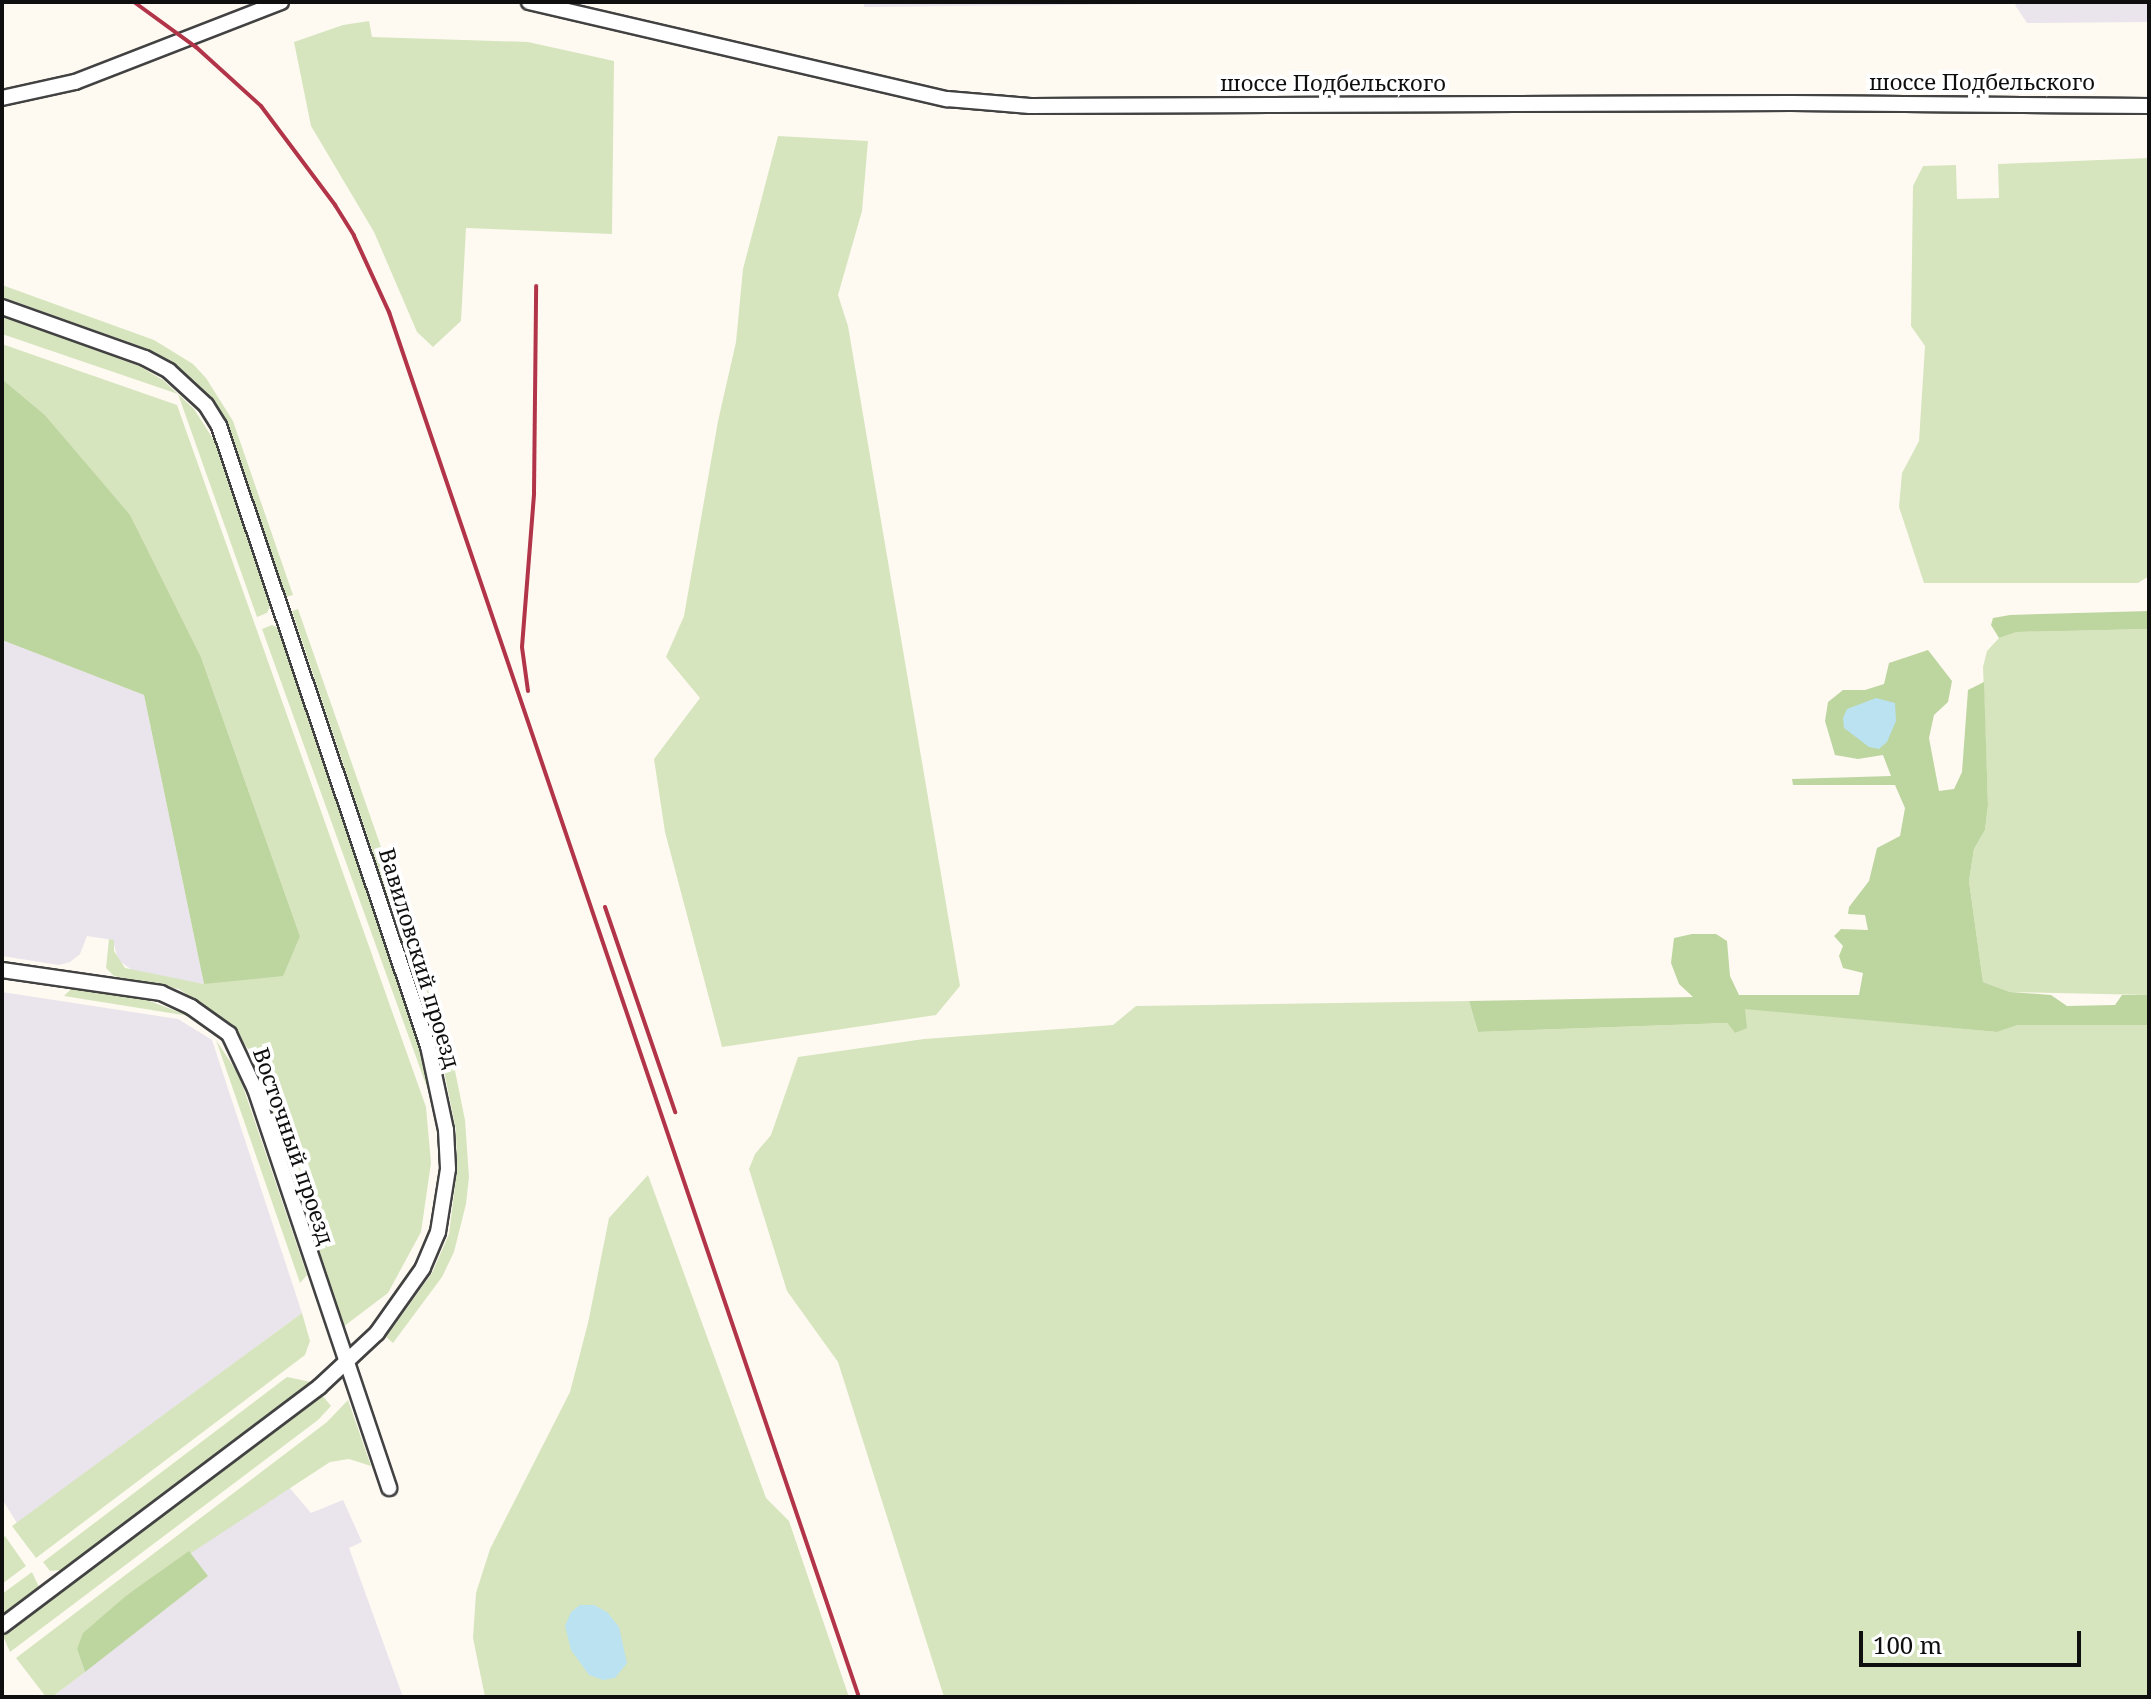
<!DOCTYPE html>
<html>
<head>
<meta charset="utf-8">
<style>
  body { margin:0 }
  #map { position:relative; width:2151px; height:1699px; overflow:hidden; background:#fefaf2; font-family:"Noto Serif",serif }
  div>[style] { position:absolute }
  .industrial>* { inset:0; background:#eae4ec }
  .green>* { inset:0; background:#d7e5be }
  .forest>* { inset:0; background:#bdd59f }
  .water>* { inset:0; background:#bbe2f0 }
  .roads { filter:drop-shadow(2px 0 #424242) drop-shadow(-2px 0 #424242) drop-shadow(0 2px #424242) drop-shadow(0 -2px #424242) }
  .street>* { height:14px; margin:-7px; padding:0 7px; transform-origin:7px; border-radius:7px; background:#fff }
  .rail>* { height:4px; margin:-2px; padding:0 2px; transform-origin:2px; border-radius:2px; background:#b23448 }
  span { translate:-50% -50%; white-space:nowrap; text-align:center; line-height:1.15; -webkit-text-stroke:8px #fff; paint-order:stroke }
  .street-label { font-size:22px; color:#0f0f0f }
  .frame { position:absolute; inset:0; border:4px solid #0f0f0f; pointer-events:none }
  .scale { position:absolute; left:1859px; top:1631px; width:222px; height:36px; box-sizing:border-box; border:4px solid #0f0f0f; border-top:0; padding-left:10px; font-size:24px; line-height:28px; white-space:nowrap; color:#0f0f0f; -webkit-text-stroke:6px #fff; paint-order:stroke }
</style>
</head>
<body>
<div id="map">
  <div class="industrial">
    <div style="clip-path:polygon(864px 2px,1335px 2px,864px 7px)"></div>
    <div style="clip-path:polygon(2020px 2px,2149px 2px,2149px 22px,2027px 23px,2015px 5px)"></div>
    <div style="clip-path:polygon(2px 640px,144px 695px,204px 984px,135px 972px,118px 960px,113px 940px,87px 936px,80px 954px,70px 962px,59px 965px,2px 956px)"></div>
    <div style="clip-path:polygon(2px 992px,178px 1019px,212px 1040px,302px 1313px,17px 1523px,2px 1499px)"></div>
    <div style="clip-path:polygon(288px 1486px,311px 1513px,343px 1500px,362px 1542px,349px 1548px,403px 1697px,52px 1697px,208px 1576px,189px 1551px)"></div>
  </div>
  <div class="green">
    <div style="clip-path:polygon(369px 21px,372px 37px,528px 42px,614px 61px,612px 234px,466px 228px,461px 321px,433px 347px,417px 332px,374px 232px,311px 126px,294px 42px,343px 25px)"></div>
    <div style="clip-path:polygon(778px 136px,868px 141px,862px 211px,838px 295px,848px 326px,960px 986px,936px 1015px,722px 1047px,665px 832px,654px 759px,700px 698px,666px 657px,684px 616px,718px 421px,736px 342px,743px 269px)"></div>
    <div style="clip-path:polygon(2149px 158px,2149px 576px,2138px 583px,1924px 583px,1899px 507px,1902px 473px,1919px 441px,1925px 346px,1911px 326px,1913px 186px,1923px 166px,1956px 165px,1957px 199px,1999px 198px,1998px 164px)"></div>
    <div style="clip-path:polygon(2px 285px,154px 340px,193px 364px,206px 378px,233px 421px,293px 595px,286px 597px,227px 424px,195px 381px,148px 349px,2px 297px)"></div>
    <div style="clip-path:polygon(2px 315px,139px 366px,163px 380px,194px 409px,217px 445px,271px 604px,267px 613px,257px 617px,178px 394px,2px 334px)"></div>
    <div style="clip-path:polygon(2px 344px,177px 405px,426px 1107px,431px 1163px,421px 1232px,388px 1293px,343px 1327px,249px 1050px,227px 1022px,179px 989px,114px 976px,106px 968px,109px 939px,114px 940px,114px 951px,125px 968px,204px 984px,300px 936px,201px 657px,130px 516px,45px 415px,2px 379px)"></div>
    <div style="clip-path:polygon(298px 609px,426px 976px,451px 1051px,465px 1120px,469px 1177px,466px 1204px,454px 1252px,442px 1277px,393px 1343px,386px 1337px,432px 1273px,449px 1234px,457px 1171px,456px 1130px,441px 1056px,292px 611px)"></div>
    <div style="clip-path:polygon(272px 625px,279px 628px,421px 1048px,434px 1107px,262px 629px)"></div>
    <div style="clip-path:polygon(2149px 629px,2149px 995px,2010px 992px,1983px 982px,1969px 881px,1974px 849px,1985px 830px,1988px 805px,1983px 667px,1987px 651px,1999px 638px,2017px 632px)"></div>
    <div style="clip-path:polygon(73px 987px,142px 998px,189px 1016px,64px 996px)"></div>
    <div style="clip-path:polygon(1469px 1001px,1478px 1032px,1727px 1023px,1735px 1033px,1744px 1008px,1997px 1032px,2018px 1025px,2149px 1025px,2149px 1697px,944px 1697px,838px 1362px,787px 1291px,749px 1169px,755px 1154px,771px 1135px,798px 1057px,924px 1039px,1113px 1025px,1136px 1006px)"></div>
    <div style="clip-path:polygon(216px 1040px,239px 1075px,307px 1275px,300px 1283px)"></div>
    <div style="clip-path:polygon(648px 1175px,766px 1498px,789px 1521px,849px 1697px,485px 1697px,473px 1638px,476px 1593px,490px 1549px,570px 1392px,588px 1323px,609px 1218px)"></div>
    <div style="clip-path:polygon(302px 1313px,310px 1341px,305px 1355px,36px 1558px,12px 1526px)"></div>
    <div style="clip-path:polygon(287px 1377px,311px 1382px,62px 1570px,50px 1571px,43px 1562px)"></div>
    <div style="clip-path:polygon(322px 1395px,331px 1406px,318px 1420px,10px 1652px,3px 1636px)"></div>
    <div style="clip-path:polygon(348px 1400px,371px 1466px,349px 1459px,330px 1462px,127px 1595px,77px 1649px,85px 1672px,52px 1697px,46px 1697px,16px 1658px,327px 1422px)"></div>
    <div style="clip-path:polygon(5px 1536px,26px 1566px,2px 1584px,2px 1539px)"></div>
    <div style="clip-path:polygon(32px 1572px,39px 1587px,2px 1615px,2px 1594px)"></div>
  </div>
  <div class="forest">
    <div style="clip-path:polygon(2px 379px,45px 415px,130px 515px,201px 657px,300px 936px,283px 976px,204px 984px,144px 695px,2px 640px)"></div>
    <div style="clip-path:polygon(2149px 611px,2149px 629px,2017px 632px,1999px 638px,1991px 625px,1993px 618px,2010px 615px)"></div>
    <div style="clip-path:polygon(1928px 650px,1952px 681px,1948px 702px,1934px 715px,1929px 738px,1939px 791px,1954px 789px,1962px 772px,1968px 690px,1984px 682px,1988px 805px,1985px 830px,1974px 849px,1969px 881px,1983px 982px,2010px 992px,2051px 995px,2067px 1006px,2115px 1005px,2122px 995px,2149px 995px,2149px 1025px,2018px 1025px,1997px 1032px,1745px 1009px,1747px 1028px,1735px 1033px,1727px 1023px,1478px 1032px,1469px 1001px,1693px 997px,1679px 984px,1671px 963px,1674px 938px,1692px 934px,1716px 934px,1727px 941px,1730px 976px,1739px 995px,1859px 995px,1863px 973px,1843px 968px,1839px 956px,1843px 946px,1834px 936px,1841px 929px,1868px 930px,1865px 915px,1848px 914px,1849px 907px,1869px 881px,1877px 848px,1900px 836px,1905px 808px,1895px 785px,1793px 785px,1792px 779px,1891px 776px,1883px 755px,1858px 759px,1835px 755px,1825px 721px,1828px 702px,1843px 690px,1865px 690px,1884px 684px,1889px 663px)"></div>
    <div style="clip-path:polygon(189px 1551px,208px 1576px,85px 1672px,77px 1649px,83px 1633px,127px 1595px)"></div>
  </div>
  <div class="water">
    <div style="clip-path:polygon(1876px 698px,1895px 703px,1896px 721px,1887px 742px,1879px 749px,1869px 747px,1844px 728px,1843px 718px,1847px 709px)"></div>
    <div style="clip-path:polygon(580px 1605px,594px 1605px,607px 1612px,619px 1627px,627px 1663px,615px 1678px,603px 1680px,589px 1675px,571px 1650px,565px 1626px,571px 1612px)"></div>
  </div>
  <div class="roads">
    <div class="street">
      <div style="left:529px;top:2px;width:429px;rotate:13.1deg"></div>
      <div style="left:947px;top:99px;width:83px;rotate:4.8deg"></div>
      <div style="left:1030px;top:106px;width:761px;rotate:-0.23deg"></div>
      <div style="left:1791px;top:103px;width:358px;rotate:0.5deg"></div>
      <div style="left:2px;top:98px;width:75px;rotate:-12.4deg"></div>
      <div style="left:75px;top:82px;width:221px;rotate:-21.2deg"></div>
      <div style="left:2px;top:307px;width:152px;rotate:19.6deg"></div>
      <div style="left:145px;top:358px;width:27px;rotate:28deg"></div>
      <div style="left:169px;top:371px;width:50px;rotate:42.6deg"></div>
      <div style="left:206px;top:405px;width:25px;rotate:58deg"></div>
      <div style="left:219px;top:426px;width:654px;rotate:71.37deg"></div>
      <div style="left:428px;top:1046px;width:86px;rotate:77.9deg"></div>
      <div style="left:446px;top:1130px;width:39px;rotate:87deg"></div>
      <div style="left:448px;top:1169px;width:64px;rotate:99deg"></div>
      <div style="left:438px;top:1232px;width:39px;rotate:113deg"></div>
      <div style="left:423px;top:1268px;width:80px;rotate:125.3deg"></div>
      <div style="left:377px;top:1333px;width:79px;rotate:137deg"></div>
      <div style="left:319px;top:1387px;width:397px;rotate:143deg"></div>
      <div style="left:2px;top:970px;width:161px;rotate:8.2deg"></div>
      <div style="left:161px;top:993px;width:33px;rotate:25deg"></div>
      <div style="left:191px;top:1007px;width:47px;rotate:35.4deg"></div>
      <div style="left:229px;top:1034px;width:61px;rotate:64.7deg"></div>
      <div style="left:255px;top:1089px;width:421px;rotate:71.4deg"></div>
    </div>
  </div>
  <div class="rail">
    <div style="left:134px;top:2px;width:77px;rotate:36deg"></div>
    <div style="left:196px;top:47px;width:88px;rotate:42.2deg"></div>
    <div style="left:261px;top:106px;width:124px;rotate:53.2deg"></div>
    <div style="left:335px;top:205px;width:36px;rotate:58deg"></div>
    <div style="left:354px;top:236px;width:84px;rotate:65.3deg"></div>
    <div style="left:389px;top:312px;width:1463px;rotate:71.26deg"></div>
    <div style="left:528px;top:691px;width:44px;rotate:-97.8deg"></div>
    <div style="left:522px;top:647px;width:154px;rotate:-85.5deg"></div>
    <div style="left:534px;top:493px;width:207px;rotate:-89.4deg"></div>
    <div style="left:605px;top:907px;width:217px;rotate:71.1deg"></div>
  </div>
  <div class="street-label">
    <span style="left:1982px;top:82px">шоссе Подбельского</span>
    <span style="left:1333px;top:83px">шоссе Подбельского</span>
    <span style="left:420px;top:958px;rotate:73deg">Вавиловский проезд</span>
    <span style="left:294px;top:1146px;rotate:71deg">Восточный проезд</span>
  </div>
  <div class="frame"></div>
  <div class="scale">100 m</div>
</div>
</body>
</html>
